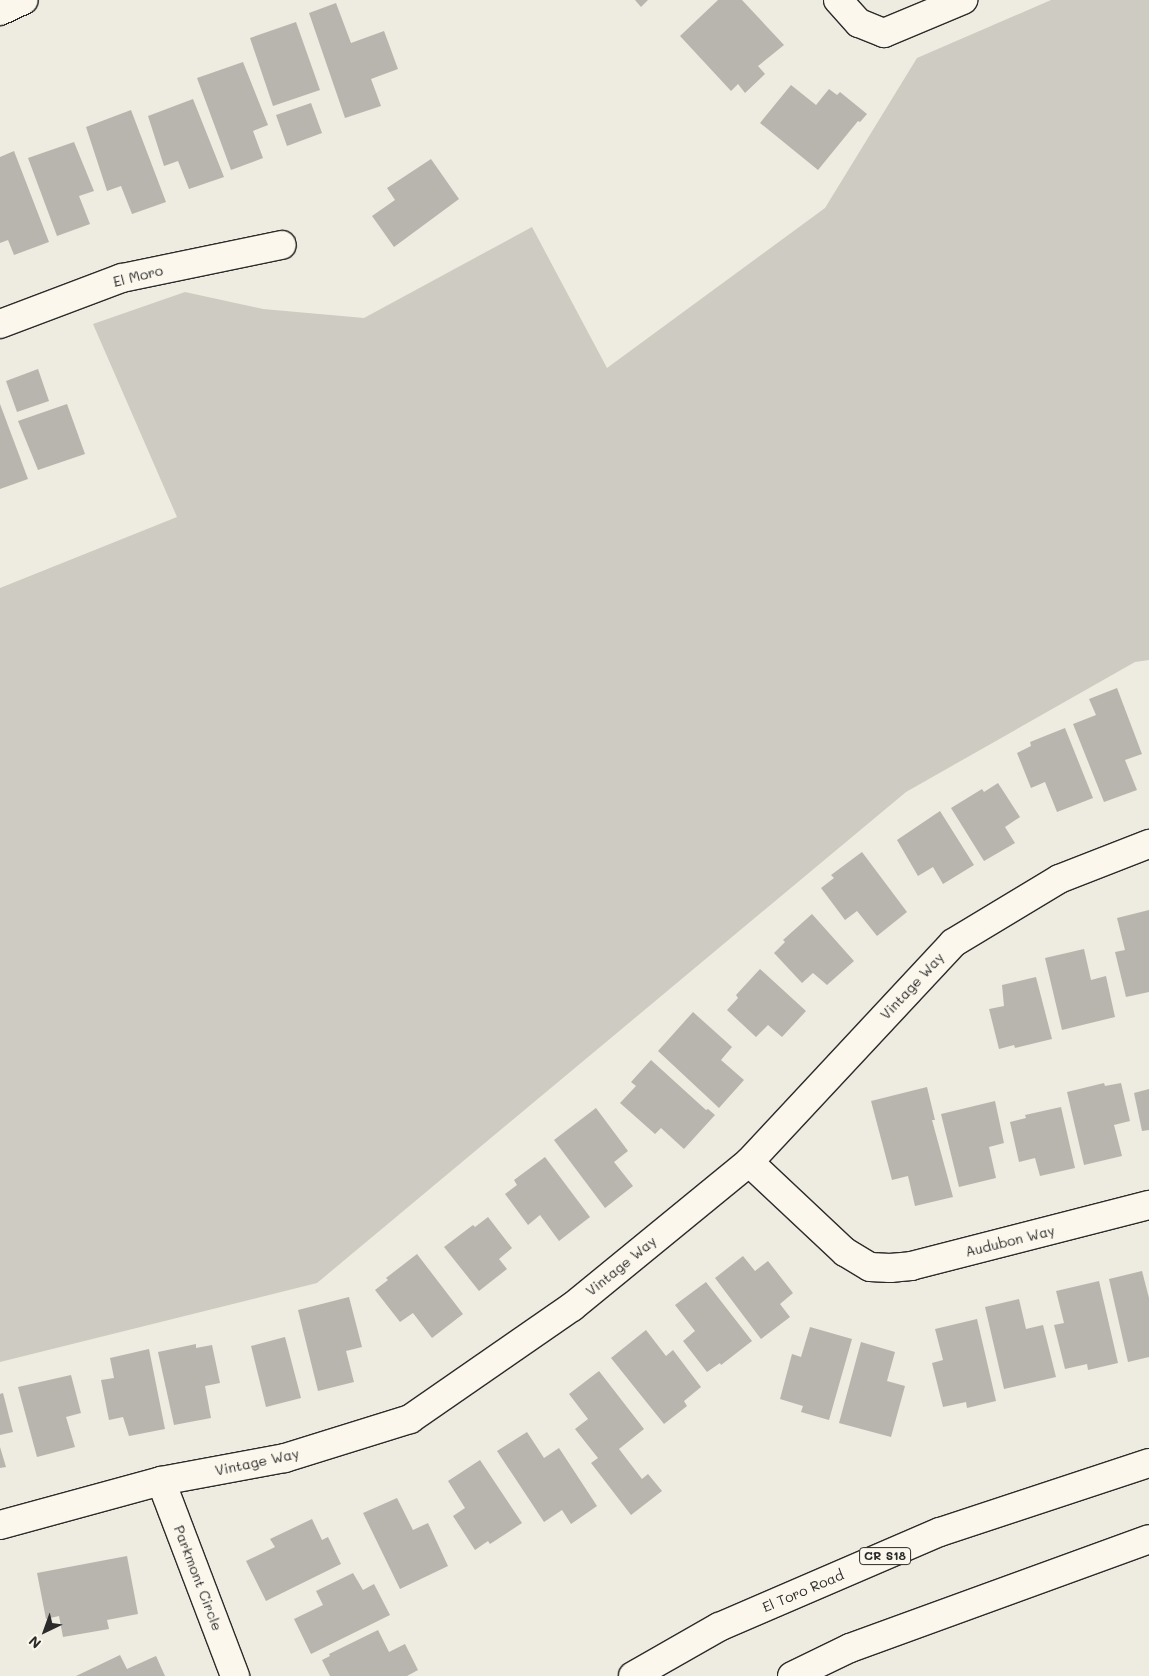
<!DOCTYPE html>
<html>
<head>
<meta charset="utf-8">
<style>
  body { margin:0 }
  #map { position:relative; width:1149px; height:1676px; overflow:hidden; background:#eeebe0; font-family:Mali,sans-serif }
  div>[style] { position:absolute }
  .green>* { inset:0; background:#cecbc2 }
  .building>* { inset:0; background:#b8b5ae }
  .roads { filter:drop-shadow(1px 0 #2b2b2b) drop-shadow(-1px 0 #2b2b2b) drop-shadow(0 1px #2b2b2b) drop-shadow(0 -1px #2b2b2b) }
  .street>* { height:28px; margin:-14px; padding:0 14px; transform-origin:14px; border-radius:14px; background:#fbf7ec }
  .primary>* { height:28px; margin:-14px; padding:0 14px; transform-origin:14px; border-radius:14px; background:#fbf7ec }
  span { translate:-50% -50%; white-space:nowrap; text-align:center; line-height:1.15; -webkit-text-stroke:4px #fbf7ec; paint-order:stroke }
  .shield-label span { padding:1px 4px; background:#fbf7ec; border:1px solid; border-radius:4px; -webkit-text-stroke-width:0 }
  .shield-label { font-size:12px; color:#2b2b2b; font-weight:700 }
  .street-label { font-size:14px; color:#2b2b2b }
  .north { position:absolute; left:20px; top:1606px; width:50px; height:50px; -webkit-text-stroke:4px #fbf7ec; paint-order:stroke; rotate:222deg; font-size:14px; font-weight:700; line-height:20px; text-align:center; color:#2b2b2b }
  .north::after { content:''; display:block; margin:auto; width:18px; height:22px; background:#2b2b2b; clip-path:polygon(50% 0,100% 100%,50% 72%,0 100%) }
</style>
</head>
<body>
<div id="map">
  <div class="green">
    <div style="clip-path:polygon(1051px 0,1149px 0,1149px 660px,1135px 662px,906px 792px,317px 1283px,0 1362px,0 588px,177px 517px,93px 324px,185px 292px,263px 309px,364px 318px,532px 227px,607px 368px,825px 208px,917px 58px)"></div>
  </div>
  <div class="building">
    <div style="clip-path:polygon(635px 0,648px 0,641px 7px)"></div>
    <div style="clip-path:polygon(718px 0,742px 0,784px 45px,758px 66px,765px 74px,745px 93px,738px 84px,731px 91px,680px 36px)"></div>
    <div style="clip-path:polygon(336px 3px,351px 43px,384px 31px,398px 69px,371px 79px,381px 106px,345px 118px,309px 13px)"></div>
    <div style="clip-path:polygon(296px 22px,320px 90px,273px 106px,250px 38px)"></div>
    <div style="clip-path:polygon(243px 62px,268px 125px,253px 131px,263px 158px,231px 170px,197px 78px)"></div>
    <div style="clip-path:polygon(791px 85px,816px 105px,829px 89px,837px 95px,840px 92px,867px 114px,860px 122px,858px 121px,818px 170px,760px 123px)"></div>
    <div style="clip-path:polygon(193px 99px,224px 177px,189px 189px,178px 161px,164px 166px,148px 116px)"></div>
    <div style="clip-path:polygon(311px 103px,322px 133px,287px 146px,276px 115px)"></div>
    <div style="clip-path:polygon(131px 110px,166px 202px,132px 214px,121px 186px,107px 191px,86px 127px)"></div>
    <div style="clip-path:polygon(74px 142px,94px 191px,79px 196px,90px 224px,57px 236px,28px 158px)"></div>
    <div style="clip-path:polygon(14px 151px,49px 242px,14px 255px,8px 240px,0 243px,0 157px)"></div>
    <div style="clip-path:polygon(431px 159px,459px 199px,394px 247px,372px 216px,395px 200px,387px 188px)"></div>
    <div style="clip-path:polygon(38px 369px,49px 401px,17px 412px,6px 381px)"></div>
    <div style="clip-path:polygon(0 404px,28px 479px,0 489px)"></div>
    <div style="clip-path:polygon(67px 404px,85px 454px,38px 470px,18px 421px)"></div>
    <div style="clip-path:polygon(1117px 688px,1142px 754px,1125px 760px,1137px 790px,1104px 802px,1073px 724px,1096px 715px,1089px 699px)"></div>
    <div style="clip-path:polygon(1065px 728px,1093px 798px,1057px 812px,1045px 782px,1031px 788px,1017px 753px,1031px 746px,1030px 742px)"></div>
    <div style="clip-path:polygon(998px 783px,1020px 817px,1005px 827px,1015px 843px,984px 861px,951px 808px,982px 789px,984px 792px)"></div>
    <div style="clip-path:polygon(940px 811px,974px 865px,943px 884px,933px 867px,918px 876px,897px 840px)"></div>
    <div style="clip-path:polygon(862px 852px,907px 912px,877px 936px,857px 911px,845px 920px,821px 888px,834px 878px,831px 875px)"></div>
    <div style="clip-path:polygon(1149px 910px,1149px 992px,1126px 997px,1115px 952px,1125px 950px,1117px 918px)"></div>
    <div style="clip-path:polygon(812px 914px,854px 961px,827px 985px,813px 973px,802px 983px,774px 953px,785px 942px,783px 940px)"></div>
    <div style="clip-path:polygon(1084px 949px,1091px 980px,1106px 976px,1115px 1017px,1062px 1030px,1045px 958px)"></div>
    <div style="clip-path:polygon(760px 969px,806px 1011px,782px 1037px,768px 1025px,756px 1037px,727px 1010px,738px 998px,736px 995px)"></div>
    <div style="clip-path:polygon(1036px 977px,1052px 1039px,1015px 1048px,1014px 1045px,999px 1049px,989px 1009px,1004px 1006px,1002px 985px)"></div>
    <div style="clip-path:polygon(693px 1012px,732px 1047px,721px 1060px,744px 1080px,719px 1108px,658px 1051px)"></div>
    <div style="clip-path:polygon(651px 1060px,706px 1110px,708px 1109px,715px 1115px,684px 1149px,661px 1128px,655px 1134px,620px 1103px,636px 1086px,631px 1082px)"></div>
    <div style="clip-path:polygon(1104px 1083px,1105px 1086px,1121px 1083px,1130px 1121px,1114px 1125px,1122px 1156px,1084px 1165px,1067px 1092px)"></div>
    <div style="clip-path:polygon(927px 1087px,935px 1120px,932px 1120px,953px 1197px,915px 1206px,908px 1176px,892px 1180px,871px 1101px)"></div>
    <div style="clip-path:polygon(1149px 1089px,1149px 1130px,1142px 1131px,1134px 1093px)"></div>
    <div style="clip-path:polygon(995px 1101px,1004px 1143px,989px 1147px,996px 1178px,959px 1187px,941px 1114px)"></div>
    <div style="clip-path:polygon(1061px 1107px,1075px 1168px,1040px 1176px,1035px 1158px,1019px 1162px,1010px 1122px,1026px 1118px,1025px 1115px)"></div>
    <div style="clip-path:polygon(596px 1108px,628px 1151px,614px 1162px,633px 1186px,605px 1208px,554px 1140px)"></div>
    <div style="clip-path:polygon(545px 1157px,590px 1217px,559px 1241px,540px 1215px,528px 1225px,505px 1194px,517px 1185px,514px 1180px)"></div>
    <div style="clip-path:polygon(488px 1217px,512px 1248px,499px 1259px,507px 1269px,479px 1291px,444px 1247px,473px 1225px,475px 1227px)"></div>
    <div style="clip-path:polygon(417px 1254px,463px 1314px,432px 1338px,413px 1313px,400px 1322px,375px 1290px,388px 1280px,386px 1278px)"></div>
    <div style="clip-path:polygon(743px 1256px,755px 1271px,768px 1261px,793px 1293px,780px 1304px,790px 1317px,761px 1339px,715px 1278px)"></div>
    <div style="clip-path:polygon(1142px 1271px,1149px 1298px,1149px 1357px,1128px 1362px,1109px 1279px)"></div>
    <div style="clip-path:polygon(1099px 1281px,1118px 1363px,1088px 1370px,1087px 1364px,1065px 1369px,1054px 1325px,1064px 1323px,1056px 1291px)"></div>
    <div style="clip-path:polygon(706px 1282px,752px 1341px,721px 1365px,720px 1363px,707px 1372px,683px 1341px,695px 1331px,675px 1305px)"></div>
    <div style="clip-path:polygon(349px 1297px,362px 1347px,346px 1351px,354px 1382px,318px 1391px,298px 1310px)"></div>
    <div style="clip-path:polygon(1019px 1299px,1026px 1329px,1043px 1325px,1056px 1377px,1004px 1389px,985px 1307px)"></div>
    <div style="clip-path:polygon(977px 1319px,996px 1401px,967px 1408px,966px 1402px,943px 1407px,932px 1363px,943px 1360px,935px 1329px)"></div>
    <div style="clip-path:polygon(810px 1327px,852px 1339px,829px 1420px,801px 1412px,803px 1406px,780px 1399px,792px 1354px,801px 1357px)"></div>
    <div style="clip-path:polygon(646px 1330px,666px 1356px,673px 1350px,701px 1387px,684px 1401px,687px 1406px,664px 1424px,611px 1358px)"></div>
    <div style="clip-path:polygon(285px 1337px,301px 1398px,266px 1407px,251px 1346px)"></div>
    <div style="clip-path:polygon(861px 1342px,895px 1352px,887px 1381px,905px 1386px,891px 1437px,839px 1423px)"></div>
    <div style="clip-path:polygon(196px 1344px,196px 1348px,212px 1345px,220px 1383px,205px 1386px,211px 1418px,174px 1425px,158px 1352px)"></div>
    <div style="clip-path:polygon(149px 1349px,165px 1429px,129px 1436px,123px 1417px,109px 1420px,101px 1380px,114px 1378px,110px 1358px)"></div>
    <div style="clip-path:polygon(599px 1371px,644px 1429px,619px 1449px,642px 1479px,648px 1474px,662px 1491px,631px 1515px,591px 1463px,598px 1458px,575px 1429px,588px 1419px,569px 1394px)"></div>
    <div style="clip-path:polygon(71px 1375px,81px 1413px,66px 1417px,75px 1447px,37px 1457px,18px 1387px)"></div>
    <div style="clip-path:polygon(3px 1393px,13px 1432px,0 1435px,0 1394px)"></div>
    <div style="clip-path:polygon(527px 1432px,544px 1458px,559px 1448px,597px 1506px,571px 1524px,562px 1510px,544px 1522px,497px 1451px)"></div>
    <div style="clip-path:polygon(0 1447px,6px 1467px,0 1468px)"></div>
    <div style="clip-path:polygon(480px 1460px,522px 1523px,490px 1544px,488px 1541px,475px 1550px,453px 1516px,465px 1508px,448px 1481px)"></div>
    <div style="clip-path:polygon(397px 1498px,413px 1530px,428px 1523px,448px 1566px,400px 1589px,363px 1513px)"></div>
    <div style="clip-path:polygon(312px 1519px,322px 1540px,328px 1537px,341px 1564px,266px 1601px,246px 1561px,275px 1547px,270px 1539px)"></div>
    <div style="clip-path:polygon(127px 1556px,138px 1614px,107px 1620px,109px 1629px,63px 1637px,59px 1616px,46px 1619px,37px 1573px)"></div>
    <div style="clip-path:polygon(353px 1573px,363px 1590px,374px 1584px,390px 1615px,311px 1654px,294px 1619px,323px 1605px,316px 1591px)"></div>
    <div style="clip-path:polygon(378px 1630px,389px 1652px,405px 1644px,418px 1670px,407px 1676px,330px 1676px,322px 1660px,330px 1656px,329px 1654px)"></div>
    <div style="clip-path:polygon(120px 1655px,127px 1669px,156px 1656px,165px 1676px,76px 1676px)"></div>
  </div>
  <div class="roads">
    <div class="street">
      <div style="left:838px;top:0;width:31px;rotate:48deg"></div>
      <div style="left:859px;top:23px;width:27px;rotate:22deg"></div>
      <div style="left:884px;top:33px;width:86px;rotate:-22.7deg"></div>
      <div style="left:0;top:11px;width:26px;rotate:-25deg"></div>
      <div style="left:0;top:324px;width:130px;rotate:-20.7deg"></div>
      <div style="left:122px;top:278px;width:163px;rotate:-11.7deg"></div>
      <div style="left:749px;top:1162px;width:132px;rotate:43.2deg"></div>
      <div style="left:845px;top:1252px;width:29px;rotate:31deg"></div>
      <div style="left:870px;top:1267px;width:20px;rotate:3deg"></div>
      <div style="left:890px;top:1268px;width:21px;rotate:-5deg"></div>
      <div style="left:911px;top:1266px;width:246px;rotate:-14.4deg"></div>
      <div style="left:161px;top:1481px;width:209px;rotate:69.2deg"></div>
      <div style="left:0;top:1525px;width:167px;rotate:-15.3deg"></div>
      <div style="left:161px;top:1481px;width:126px;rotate:-10.5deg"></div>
      <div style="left:285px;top:1458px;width:131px;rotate:-17.3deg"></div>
      <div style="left:410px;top:1419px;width:197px;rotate:-34.7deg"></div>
      <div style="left:572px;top:1307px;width:229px;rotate:-39.3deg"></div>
      <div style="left:749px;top:1162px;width:299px;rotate:-47deg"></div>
      <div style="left:953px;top:943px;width:124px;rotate:-31.1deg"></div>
      <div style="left:1059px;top:879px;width:97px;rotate:-21.3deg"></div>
    </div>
    <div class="primary">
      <div style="left:633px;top:1676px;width:99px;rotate:-29.7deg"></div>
      <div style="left:719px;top:1627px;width:241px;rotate:-23.3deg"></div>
      <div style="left:940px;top:1532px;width:220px;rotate:-18.3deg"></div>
      <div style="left:792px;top:1676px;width:64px;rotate:-25.8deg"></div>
      <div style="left:850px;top:1648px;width:318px;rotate:-20deg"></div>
    </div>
  </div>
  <div class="shield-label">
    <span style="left:885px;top:1556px">CR S18</span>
  </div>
  <div class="street-label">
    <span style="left:138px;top:276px;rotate:-14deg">El Moro</span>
    <span style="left:912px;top:986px;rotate:-47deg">Vintage Way</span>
    <span style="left:1010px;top:1241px;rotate:-14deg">Audubon Way</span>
    <span style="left:621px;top:1266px;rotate:-39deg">Vintage Way</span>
    <span style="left:257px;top:1462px;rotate:-12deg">Vintage Way</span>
    <span style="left:198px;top:1578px;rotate:69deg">Parkmont Circle</span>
    <span style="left:803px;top:1591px;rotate:-23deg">El Toro Road</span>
  </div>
  <div class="north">N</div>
</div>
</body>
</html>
